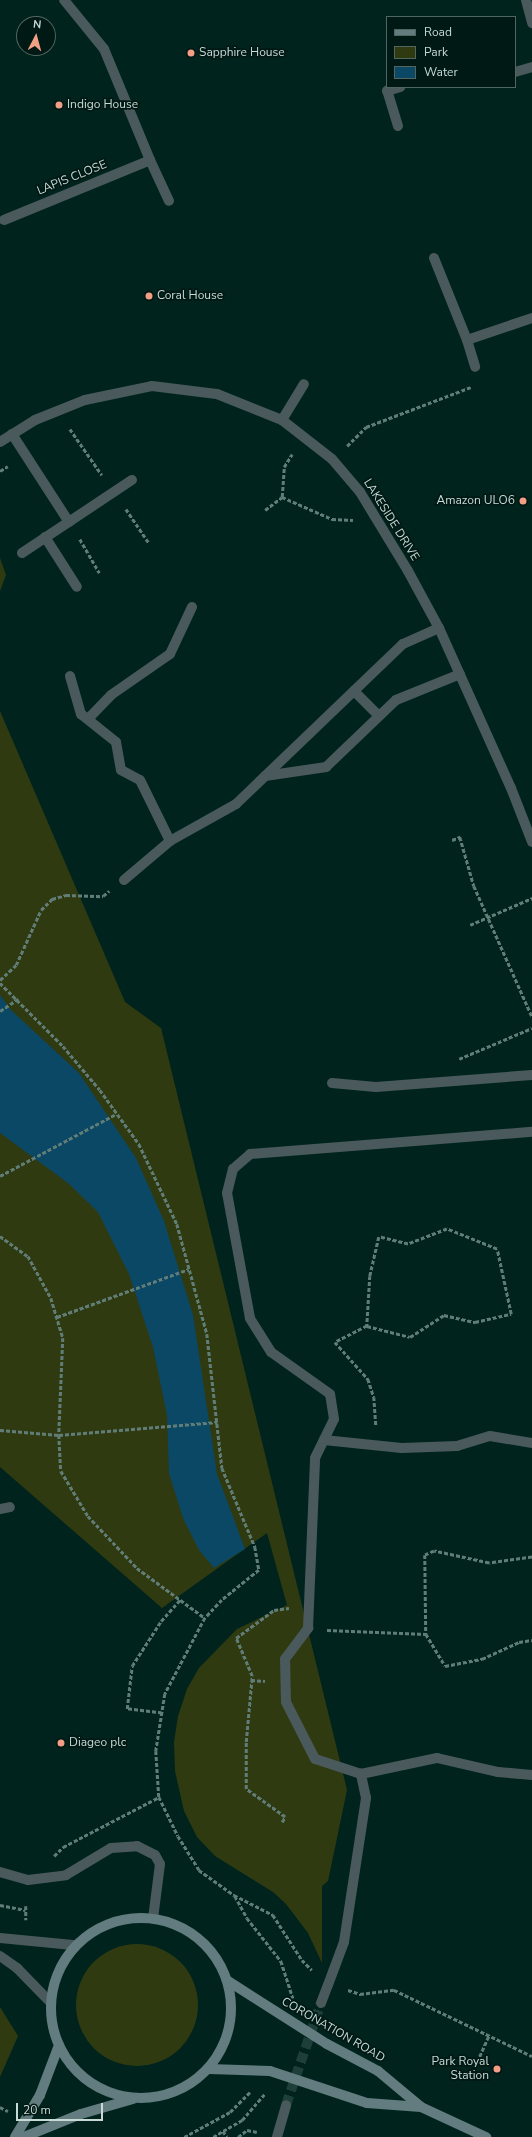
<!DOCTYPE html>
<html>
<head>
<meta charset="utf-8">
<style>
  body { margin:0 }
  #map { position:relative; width:532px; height:2137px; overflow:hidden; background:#00241d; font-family:"Nunito Sans",sans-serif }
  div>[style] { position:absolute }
  .green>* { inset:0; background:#2f3a11 }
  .round { border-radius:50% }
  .water>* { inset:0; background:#0b4865 }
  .street-tunnel>* { height:10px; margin-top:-5px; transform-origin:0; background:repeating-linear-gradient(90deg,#1e3f39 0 10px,transparent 0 15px) }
  .path>* { height:2.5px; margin-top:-1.25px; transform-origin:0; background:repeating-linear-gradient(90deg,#617d77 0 4px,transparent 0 6px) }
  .lane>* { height:10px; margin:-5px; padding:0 5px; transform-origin:5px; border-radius:5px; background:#4a5a5c }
  .street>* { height:10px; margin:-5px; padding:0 5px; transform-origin:5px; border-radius:5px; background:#4a5a5c }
  .secondary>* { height:10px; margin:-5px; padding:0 5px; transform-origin:5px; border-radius:5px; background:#637c7f }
  .secondary>.ring { margin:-5px; padding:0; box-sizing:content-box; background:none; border:10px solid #637c7f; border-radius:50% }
  .dots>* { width:11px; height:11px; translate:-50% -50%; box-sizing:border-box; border:2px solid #011914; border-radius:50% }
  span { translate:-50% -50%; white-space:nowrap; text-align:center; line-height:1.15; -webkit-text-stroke:3.5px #011914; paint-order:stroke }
  .poi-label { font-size:12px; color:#c7dad5 }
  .left { translate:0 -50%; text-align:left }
  .right { translate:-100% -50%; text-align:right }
  .street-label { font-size:12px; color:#c7dad5 }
  .legend { position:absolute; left:386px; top:16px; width:130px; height:72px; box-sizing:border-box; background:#011914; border:1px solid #506661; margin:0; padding:5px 7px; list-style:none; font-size:12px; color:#c7dad5 }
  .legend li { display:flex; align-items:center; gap:8px; height:20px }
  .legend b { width:20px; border:1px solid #506661 }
  .north { position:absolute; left:16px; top:16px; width:40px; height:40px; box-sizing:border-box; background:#011914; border:1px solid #506661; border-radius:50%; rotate:6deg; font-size:11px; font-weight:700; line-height:16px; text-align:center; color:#c7dad5 }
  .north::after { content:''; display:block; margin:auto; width:14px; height:18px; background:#f39f85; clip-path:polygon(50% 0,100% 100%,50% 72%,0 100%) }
  .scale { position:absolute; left:16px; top:2103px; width:87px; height:18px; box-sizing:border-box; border:2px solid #c7dad5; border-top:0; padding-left:5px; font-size:12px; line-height:14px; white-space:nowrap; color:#c7dad5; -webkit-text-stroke:3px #011914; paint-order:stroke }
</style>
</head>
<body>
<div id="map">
  <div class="green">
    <div style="clip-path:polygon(0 558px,6px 575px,0 591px)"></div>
    <div style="clip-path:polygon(0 711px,125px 1002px,161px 1028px,347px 1790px,328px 1881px,322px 1886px,322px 1963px,308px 1933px,286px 1904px,273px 1892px,215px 1856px,197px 1837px,184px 1811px,175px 1771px,174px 1742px,178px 1716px,187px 1689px,199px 1668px,237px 1629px,287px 1605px,267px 1533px,162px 1608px,0 1467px)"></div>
    <div class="round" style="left:76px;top:1944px;width:122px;height:122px"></div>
    <div style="clip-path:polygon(0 2007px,18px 2036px,0 2077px)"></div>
  </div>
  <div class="water">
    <div style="clip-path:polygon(0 995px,11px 1010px,79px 1073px,136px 1158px,164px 1221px,193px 1315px,217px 1474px,245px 1549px,214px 1568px,199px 1550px,183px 1518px,169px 1473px,167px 1415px,153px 1347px,129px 1274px,98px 1212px,68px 1183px,0 1133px)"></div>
  </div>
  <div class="street-tunnel">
    <div style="left:286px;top:2105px;width:108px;rotate:-71.1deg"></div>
  </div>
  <div class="path">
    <div style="left:70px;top:429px;width:56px;rotate:55.2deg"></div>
    <div style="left:347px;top:446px;width:27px;rotate:-45deg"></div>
    <div style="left:366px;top:427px;width:112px;rotate:-20.9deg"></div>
    <div style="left:0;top:471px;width:9px;rotate:-32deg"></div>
    <div style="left:282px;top:497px;width:30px;rotate:-86deg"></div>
    <div style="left:284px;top:467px;width:15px;rotate:-58deg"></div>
    <div style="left:126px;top:509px;width:41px;rotate:55.9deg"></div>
    <div style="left:265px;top:510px;width:21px;rotate:-37deg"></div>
    <div style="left:282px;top:497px;width:55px;rotate:23.7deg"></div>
    <div style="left:332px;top:519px;width:21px;rotate:3deg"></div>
    <div style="left:80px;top:539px;width:39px;rotate:60deg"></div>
    <div style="left:452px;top:840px;width:9px;rotate:-21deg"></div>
    <div style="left:460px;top:837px;width:51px;rotate:74.1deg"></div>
    <div style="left:474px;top:886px;width:142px;rotate:66deg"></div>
    <div style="left:470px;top:925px;width:68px;rotate:-23.5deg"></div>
    <div style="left:0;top:980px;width:22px;rotate:-43deg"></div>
    <div style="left:16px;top:965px;width:60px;rotate:-65.6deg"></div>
    <div style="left:41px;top:910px;width:16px;rotate:-45deg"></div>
    <div style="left:52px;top:899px;width:15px;rotate:-16deg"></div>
    <div style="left:66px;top:895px;width:37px;rotate:2deg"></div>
    <div style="left:103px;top:896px;width:8px;rotate:-40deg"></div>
    <div style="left:0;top:983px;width:89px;rotate:45deg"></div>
    <div style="left:63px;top:1046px;width:57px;rotate:49.9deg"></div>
    <div style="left:100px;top:1090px;width:67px;rotate:54.2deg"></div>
    <div style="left:139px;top:1144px;width:89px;rotate:64.6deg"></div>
    <div style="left:177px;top:1224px;width:114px;rotate:74.7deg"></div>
    <div style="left:207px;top:1334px;width:135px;rotate:83.6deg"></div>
    <div style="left:222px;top:1468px;width:86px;rotate:67.3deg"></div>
    <div style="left:255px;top:1547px;width:23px;rotate:80deg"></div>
    <div style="left:259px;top:1570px;width:48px;rotate:141deg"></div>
    <div style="left:222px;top:1600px;width:25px;rotate:133deg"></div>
    <div style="left:205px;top:1618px;width:86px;rotate:117.8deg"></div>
    <div style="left:165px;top:1694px;width:58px;rotate:99deg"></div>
    <div style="left:156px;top:1751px;width:46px;rotate:86.3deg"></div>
    <div style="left:159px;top:1797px;width:43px;rotate:64deg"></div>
    <div style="left:178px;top:1836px;width:40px;rotate:58deg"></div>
    <div style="left:199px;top:1870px;width:43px;rotate:35.5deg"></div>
    <div style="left:234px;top:1895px;width:44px;rotate:27.1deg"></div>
    <div style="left:273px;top:1915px;width:54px;rotate:57.2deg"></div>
    <div style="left:302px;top:1960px;width:14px;rotate:45deg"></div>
    <div style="left:0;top:1011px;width:22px;rotate:-34deg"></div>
    <div style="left:459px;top:1059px;width:79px;rotate:-23deg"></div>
    <div style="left:0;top:1176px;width:132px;rotate:-28.1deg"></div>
    <div style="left:0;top:1236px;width:34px;rotate:36deg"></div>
    <div style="left:28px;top:1256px;width:48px;rotate:61.3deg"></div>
    <div style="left:51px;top:1298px;width:42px;rotate:73.3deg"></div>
    <div style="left:63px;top:1338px;width:97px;rotate:92.4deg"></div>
    <div style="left:59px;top:1435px;width:36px;rotate:87deg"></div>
    <div style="left:61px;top:1471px;width:52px;rotate:59deg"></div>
    <div style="left:88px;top:1516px;width:71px;rotate:46.7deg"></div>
    <div style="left:137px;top:1568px;width:84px;rotate:36.3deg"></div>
    <div style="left:57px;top:1317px;width:140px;rotate:-20deg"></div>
    <div style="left:367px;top:1326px;width:44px;rotate:14.3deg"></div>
    <div style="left:410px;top:1337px;width:40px;rotate:-32.9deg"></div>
    <div style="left:444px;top:1315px;width:32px;rotate:13deg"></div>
    <div style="left:475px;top:1322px;width:37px;rotate:-13deg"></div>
    <div style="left:511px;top:1314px;width:66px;rotate:-102.2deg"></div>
    <div style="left:497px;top:1249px;width:54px;rotate:-158.2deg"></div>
    <div style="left:447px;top:1229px;width:42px;rotate:159deg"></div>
    <div style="left:408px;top:1244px;width:30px;rotate:-166deg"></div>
    <div style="left:379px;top:1237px;width:40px;rotate:103deg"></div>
    <div style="left:370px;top:1276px;width:50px;rotate:93.4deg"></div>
    <div style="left:367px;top:1326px;width:36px;rotate:153deg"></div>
    <div style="left:335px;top:1342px;width:50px;rotate:48.3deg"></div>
    <div style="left:368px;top:1379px;width:19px;rotate:72deg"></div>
    <div style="left:374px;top:1397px;width:28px;rotate:86deg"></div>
    <div style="left:0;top:1430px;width:59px;rotate:4.8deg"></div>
    <div style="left:59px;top:1435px;width:159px;rotate:-4.7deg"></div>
    <div style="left:532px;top:1557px;width:43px;rotate:172.1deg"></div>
    <div style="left:489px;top:1563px;width:56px;rotate:-167.7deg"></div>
    <div style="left:434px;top:1551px;width:10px;rotate:156deg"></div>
    <div style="left:425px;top:1555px;width:79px;rotate:89.3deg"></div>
    <div style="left:426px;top:1634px;width:37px;rotate:59deg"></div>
    <div style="left:445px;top:1666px;width:38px;rotate:-11deg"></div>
    <div style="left:482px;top:1659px;width:41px;rotate:-24.7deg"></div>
    <div style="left:519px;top:1642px;width:13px;rotate:-9deg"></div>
    <div style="left:327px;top:1630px;width:99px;rotate:2.3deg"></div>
    <div style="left:251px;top:1680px;width:14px;rotate:4deg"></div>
    <div style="left:162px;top:1713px;width:35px;rotate:-173deg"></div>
    <div style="left:127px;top:1709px;width:43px;rotate:-83.4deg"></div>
    <div style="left:132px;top:1666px;width:54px;rotate:-57.2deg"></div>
    <div style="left:161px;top:1621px;width:28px;rotate:-48deg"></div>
    <div style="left:282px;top:1822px;width:6px;rotate:-59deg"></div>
    <div style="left:285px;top:1817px;width:48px;rotate:-144.3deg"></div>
    <div style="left:246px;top:1789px;width:47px;rotate:-90deg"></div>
    <div style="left:246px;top:1742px;width:66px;rotate:-84.8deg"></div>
    <div style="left:252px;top:1676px;width:41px;rotate:-112.8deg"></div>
    <div style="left:236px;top:1638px;width:47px;rotate:-36.4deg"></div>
    <div style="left:274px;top:1610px;width:15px;rotate:-8deg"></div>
    <div style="left:54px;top:1856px;width:13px;rotate:-45deg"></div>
    <div style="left:63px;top:1847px;width:108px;rotate:-27.5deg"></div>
    <div style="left:235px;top:1896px;width:25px;rotate:61deg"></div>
    <div style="left:247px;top:1918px;width:55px;rotate:51.7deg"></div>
    <div style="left:281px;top:1961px;width:39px;rotate:72deg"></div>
    <div style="left:0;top:1905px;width:26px;rotate:11deg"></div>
    <div style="left:26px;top:1906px;width:14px;rotate:90deg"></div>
    <div style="left:348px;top:1990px;width:13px;rotate:18deg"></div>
    <div style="left:360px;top:1994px;width:34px;rotate:-7deg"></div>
    <div style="left:394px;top:1990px;width:153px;rotate:25.6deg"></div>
    <div style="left:472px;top:2073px;width:42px;rotate:-65.9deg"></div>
    <div style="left:0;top:2107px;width:9px;rotate:27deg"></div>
    <div style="left:223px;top:2131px;width:22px;rotate:-30deg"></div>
    <div style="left:242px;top:2120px;width:35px;rotate:-49deg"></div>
    <div style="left:184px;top:2137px;width:52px;rotate:-28.5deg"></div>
    <div style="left:230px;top:2112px;width:28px;rotate:-45deg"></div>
    <div style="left:213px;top:2137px;width:12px;rotate:-31deg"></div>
    <div style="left:223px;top:2131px;width:7px;rotate:56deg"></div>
    <div style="left:238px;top:2137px;width:11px;rotate:-38deg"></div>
    <div style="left:247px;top:2130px;width:10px;rotate:11deg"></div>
  </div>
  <div class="lane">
    <div style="left:282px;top:420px;width:42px;rotate:-58.6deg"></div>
    <div style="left:12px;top:434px;width:105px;rotate:57.1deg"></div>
    <div style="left:45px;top:537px;width:59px;rotate:57.4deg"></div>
    <div style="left:22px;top:553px;width:132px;rotate:-33.6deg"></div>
    <div style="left:354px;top:691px;width:35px;rotate:45deg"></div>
    <div style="left:265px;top:776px;width:62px;rotate:-8.4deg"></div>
    <div style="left:326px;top:767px;width:97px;rotate:-43.7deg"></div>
    <div style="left:396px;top:700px;width:69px;rotate:-22.1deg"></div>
    <div style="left:124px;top:880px;width:60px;rotate:-40.3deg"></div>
    <div style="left:170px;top:841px;width:76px;rotate:-29.3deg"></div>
    <div style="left:236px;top:804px;width:231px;rotate:-43.8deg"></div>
    <div style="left:403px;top:644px;width:39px;rotate:-24deg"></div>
    <div style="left:332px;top:1083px;width:44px;rotate:5.2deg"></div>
    <div style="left:376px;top:1087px;width:156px;rotate:-4.4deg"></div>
    <div style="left:0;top:1509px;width:10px;rotate:-11deg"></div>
    <div style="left:361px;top:1774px;width:78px;rotate:-11.9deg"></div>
    <div style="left:437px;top:1758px;width:63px;rotate:12.9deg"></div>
    <div style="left:498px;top:1772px;width:34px;rotate:5deg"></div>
    <div style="left:0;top:1872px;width:29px;rotate:16deg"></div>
    <div style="left:28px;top:1880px;width:38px;rotate:-7deg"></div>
    <div style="left:66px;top:1875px;width:52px;rotate:-31deg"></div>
    <div style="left:111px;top:1848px;width:26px;rotate:-4deg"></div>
    <div style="left:137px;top:1846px;width:20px;rotate:27deg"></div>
    <div style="left:155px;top:1855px;width:10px;rotate:61deg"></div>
    <div style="left:160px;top:1864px;width:55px;rotate:97.3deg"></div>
    <div style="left:328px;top:1985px;width:46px;rotate:-69.6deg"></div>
    <div style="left:344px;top:1942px;width:146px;rotate:-81.3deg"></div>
    <div style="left:366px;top:1798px;width:25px;rotate:-102deg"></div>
    <div style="left:361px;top:1774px;width:48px;rotate:-161.9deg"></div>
    <div style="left:315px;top:1759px;width:64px;rotate:-117deg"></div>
    <div style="left:286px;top:1702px;width:43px;rotate:-91.3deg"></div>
    <div style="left:285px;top:1659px;width:39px;rotate:-53deg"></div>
    <div style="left:308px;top:1628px;width:170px;rotate:-87.6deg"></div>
    <div style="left:315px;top:1458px;width:43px;rotate:-64deg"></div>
    <div style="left:334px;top:1419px;width:25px;rotate:-99deg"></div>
    <div style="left:330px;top:1394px;width:72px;rotate:-144.6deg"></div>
    <div style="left:271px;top:1352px;width:40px;rotate:-122deg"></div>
    <div style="left:250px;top:1318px;width:127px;rotate:-100.4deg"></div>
    <div style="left:227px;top:1193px;width:25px;rotate:-76deg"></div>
    <div style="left:233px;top:1169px;width:23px;rotate:-41deg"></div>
    <div style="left:250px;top:1154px;width:283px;rotate:-4.5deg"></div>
  </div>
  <div class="street">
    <div style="left:526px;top:0;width:24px;rotate:75deg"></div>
    <div style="left:515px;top:72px;width:18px;rotate:-16deg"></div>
    <div style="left:398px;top:126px;width:37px;rotate:-107deg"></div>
    <div style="left:387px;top:91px;width:14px;rotate:-17deg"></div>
    <div style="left:150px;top:160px;width:45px;rotate:65.1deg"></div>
    <div style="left:4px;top:220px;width:158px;rotate:-22.3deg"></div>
    <div style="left:150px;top:160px;width:120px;rotate:-112.5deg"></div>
    <div style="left:104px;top:49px;width:63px;rotate:-129.2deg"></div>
    <div style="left:434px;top:258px;width:88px;rotate:68.1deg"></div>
    <div style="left:467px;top:340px;width:69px;rotate:-18.7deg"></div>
    <div style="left:467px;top:340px;width:28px;rotate:73deg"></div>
    <div style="left:0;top:442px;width:41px;rotate:-32.2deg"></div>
    <div style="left:35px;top:420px;width:54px;rotate:-21.8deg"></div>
    <div style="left:85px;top:400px;width:68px;rotate:-11.8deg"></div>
    <div style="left:152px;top:386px;width:65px;rotate:7deg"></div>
    <div style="left:217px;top:394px;width:70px;rotate:21.8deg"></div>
    <div style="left:282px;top:420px;width:63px;rotate:38deg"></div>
    <div style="left:332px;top:459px;width:43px;rotate:49.7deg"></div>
    <div style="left:360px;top:492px;width:92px;rotate:58.7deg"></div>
    <div style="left:408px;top:571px;width:65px;rotate:61.5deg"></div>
    <div style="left:439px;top:628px;width:175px;rotate:65.8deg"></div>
    <div style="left:511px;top:788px;width:58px;rotate:68.7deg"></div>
    <div style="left:70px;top:676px;width:40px;rotate:74deg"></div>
    <div style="left:81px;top:714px;width:45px;rotate:38.7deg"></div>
    <div style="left:116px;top:742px;width:28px;rotate:80deg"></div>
    <div style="left:121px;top:770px;width:21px;rotate:28deg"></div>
    <div style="left:140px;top:780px;width:68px;rotate:63.8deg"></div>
    <div style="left:88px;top:719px;width:33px;rotate:-46deg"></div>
    <div style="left:111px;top:695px;width:72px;rotate:-34.8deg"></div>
    <div style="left:170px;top:654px;width:52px;rotate:-64.9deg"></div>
    <div style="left:324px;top:1440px;width:78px;rotate:5.9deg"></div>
    <div style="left:402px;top:1448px;width:55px;rotate:-2.1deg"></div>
    <div style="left:457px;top:1446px;width:34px;rotate:-17deg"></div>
    <div style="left:490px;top:1436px;width:43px;rotate:9.5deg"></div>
    <div style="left:0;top:1938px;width:73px;rotate:5.5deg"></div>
    <div style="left:0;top:1956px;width:21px;rotate:35deg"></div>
    <div style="left:17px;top:1968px;width:49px;rotate:45.8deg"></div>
    <div style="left:321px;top:2003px;width:19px;rotate:-69deg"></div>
    <div style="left:277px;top:2137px;width:33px;rotate:-74deg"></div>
  </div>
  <div class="secondary">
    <div class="ring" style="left:51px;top:1918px;width:170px;height:170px"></div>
    <div style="left:228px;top:1981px;width:117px;rotate:32.5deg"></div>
    <div style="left:327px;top:2044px;width:58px;rotate:27.9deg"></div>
    <div style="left:378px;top:2071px;width:56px;rotate:39.9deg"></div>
    <div style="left:421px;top:2107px;width:72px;rotate:24.8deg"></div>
    <div style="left:209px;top:2069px;width:61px;rotate:1.9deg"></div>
    <div style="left:270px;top:2071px;width:102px;rotate:18.3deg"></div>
    <div style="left:367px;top:2103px;width:54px;rotate:4.2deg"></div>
    <div style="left:15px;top:2137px;width:49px;rotate:-59.2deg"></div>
    <div style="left:40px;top:2095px;width:53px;rotate:-69.2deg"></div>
    <div style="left:24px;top:2137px;width:61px;rotate:-22deg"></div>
    <div style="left:81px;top:2114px;width:54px;rotate:-16.1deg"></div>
  </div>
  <div class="dots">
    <div style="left:191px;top:53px;background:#f39f85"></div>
    <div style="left:59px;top:105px;background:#f39f85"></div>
    <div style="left:149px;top:296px;background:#f39f85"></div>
    <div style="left:523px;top:501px;background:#f39f85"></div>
    <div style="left:61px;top:1743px;background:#f39f85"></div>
    <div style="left:497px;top:2069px;background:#f39f85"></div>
  </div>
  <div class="poi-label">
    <span class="left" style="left:199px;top:53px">Sapphire House</span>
    <span class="left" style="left:67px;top:105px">Indigo House</span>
    <span class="left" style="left:157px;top:296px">Coral House</span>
    <span class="right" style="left:515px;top:501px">Amazon ULO6</span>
    <span class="left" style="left:69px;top:1743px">Diageo plc</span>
    <span class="right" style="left:489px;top:2069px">Park Royal<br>Station</span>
  </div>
  <div class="street-label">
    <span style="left:72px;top:178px;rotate:-22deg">LAPIS CLOSE</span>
    <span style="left:391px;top:520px;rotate:58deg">LAKESIDE DRIVE</span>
    <span style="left:333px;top:2030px;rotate:30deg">CORONATION ROAD</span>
  </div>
  <ul class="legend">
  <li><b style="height:5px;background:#637c7f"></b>Road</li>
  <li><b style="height:11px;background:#2f3a11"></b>Park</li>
  <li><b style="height:11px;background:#0b4865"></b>Water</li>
  </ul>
  <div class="north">N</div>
  <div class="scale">20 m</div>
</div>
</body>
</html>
